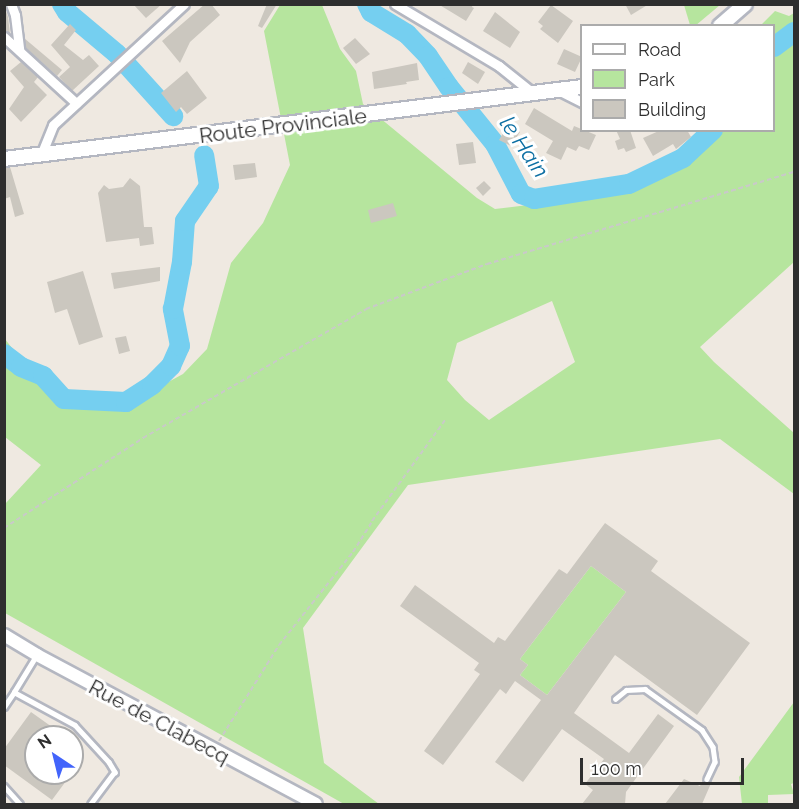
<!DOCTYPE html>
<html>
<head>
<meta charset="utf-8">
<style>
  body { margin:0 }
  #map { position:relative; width:799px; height:809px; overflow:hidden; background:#efe9e1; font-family:Raleway,sans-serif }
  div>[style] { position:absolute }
  .green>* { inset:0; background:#b6e59e }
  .river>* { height:20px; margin:-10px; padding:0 10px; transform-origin:10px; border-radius:10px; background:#75cff0 }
  .building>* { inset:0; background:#cbc7bf }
  .path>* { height:2px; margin-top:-1px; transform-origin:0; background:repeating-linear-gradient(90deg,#c9c9c9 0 4.5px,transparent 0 7.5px) }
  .roads { filter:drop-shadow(2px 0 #b4b7c1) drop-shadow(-2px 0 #b4b7c1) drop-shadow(0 2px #b4b7c1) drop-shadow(0 -2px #b4b7c1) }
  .service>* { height:4.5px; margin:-2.25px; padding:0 2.25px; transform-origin:2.25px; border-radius:2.25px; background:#fff }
  .minor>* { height:9px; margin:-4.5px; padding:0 4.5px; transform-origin:4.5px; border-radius:4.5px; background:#fff }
  .tertiary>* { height:12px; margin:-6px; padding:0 6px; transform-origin:6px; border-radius:6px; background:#fff }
  .secondary>* { height:14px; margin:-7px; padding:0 7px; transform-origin:7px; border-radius:7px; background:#fff }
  span { translate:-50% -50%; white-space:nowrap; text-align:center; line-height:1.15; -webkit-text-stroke:6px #fff; paint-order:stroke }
  .street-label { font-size:21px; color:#2e2e2e }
  .water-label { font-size:22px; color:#0d6fa3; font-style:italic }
  .frame { position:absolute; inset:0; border:6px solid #2e2e2e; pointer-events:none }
  .legend { position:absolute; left:580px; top:24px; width:195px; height:108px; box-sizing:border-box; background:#fff; border:2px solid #ababab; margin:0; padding:8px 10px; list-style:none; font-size:18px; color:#2e2e2e }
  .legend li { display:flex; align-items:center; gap:12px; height:30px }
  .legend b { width:30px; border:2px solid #ababab }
  .north { position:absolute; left:24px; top:725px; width:60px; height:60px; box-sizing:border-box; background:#fff; border:2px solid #ababab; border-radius:50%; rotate:325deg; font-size:16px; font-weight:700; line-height:24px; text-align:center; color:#2e2e2e }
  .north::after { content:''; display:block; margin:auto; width:21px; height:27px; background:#4264fb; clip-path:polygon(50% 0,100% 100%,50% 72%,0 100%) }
  .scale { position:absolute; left:580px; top:758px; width:164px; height:27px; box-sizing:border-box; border:3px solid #2e2e2e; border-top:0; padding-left:8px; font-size:18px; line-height:21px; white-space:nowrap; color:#2e2e2e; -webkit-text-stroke:4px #fff; paint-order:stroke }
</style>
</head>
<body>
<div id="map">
  <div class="green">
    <div style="clip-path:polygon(evenodd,280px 5px,322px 5px,340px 49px,356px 71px,363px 104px,477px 198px,495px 209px,600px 196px,711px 142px,717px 131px,774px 130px,774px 26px,761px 25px,775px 11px,789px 16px,794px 13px,794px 262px,700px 347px,714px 362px,794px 433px,794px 494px,720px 439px,408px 485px,303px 628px,324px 763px,379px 804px,344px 804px,5px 613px,5px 504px,41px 465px,5px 437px,5px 339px,15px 352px,19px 374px,34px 375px,56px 399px,77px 407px,117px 410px,183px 374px,207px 349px,231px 263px,263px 223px,290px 165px,264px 31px,280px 5px,552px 301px,575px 362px,489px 420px,465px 400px,447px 380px,457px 343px,552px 301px)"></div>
    <div style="clip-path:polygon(684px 5px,684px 4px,720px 5px,695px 26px,690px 25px)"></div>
    <div style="clip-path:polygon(591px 566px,626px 592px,547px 695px,520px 675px,528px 665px,520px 659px)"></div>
    <div style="clip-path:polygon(794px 702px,794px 783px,791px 784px,794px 794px,768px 795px,768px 804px,742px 804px,739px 777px)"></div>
  </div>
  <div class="river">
    <div style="left:62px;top:4px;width:9px;rotate:58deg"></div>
    <div style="left:67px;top:12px;width:65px;rotate:40deg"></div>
    <div style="left:117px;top:54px;width:84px;rotate:47.9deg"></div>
    <div style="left:367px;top:4px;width:9px;rotate:63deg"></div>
    <div style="left:371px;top:12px;width:42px;rotate:31.4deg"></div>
    <div style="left:407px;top:34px;width:30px;rotate:46deg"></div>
    <div style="left:428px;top:56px;width:37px;rotate:56deg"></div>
    <div style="left:449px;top:87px;width:73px;rotate:51.1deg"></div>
    <div style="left:495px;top:144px;width:56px;rotate:62.5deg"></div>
    <div style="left:521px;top:194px;width:14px;rotate:21deg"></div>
    <div style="left:534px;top:199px;width:96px;rotate:-9deg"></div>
    <div style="left:629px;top:184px;width:60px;rotate:-25.7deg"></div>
    <div style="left:683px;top:158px;width:41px;rotate:-43deg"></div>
    <div style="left:774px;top:47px;width:25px;rotate:-37deg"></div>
    <div style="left:4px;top:354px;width:21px;rotate:37deg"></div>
    <div style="left:21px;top:367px;width:24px;rotate:22deg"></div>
    <div style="left:43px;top:376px;width:31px;rotate:48deg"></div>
    <div style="left:64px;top:399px;width:62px;rotate:2.8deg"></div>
    <div style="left:126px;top:402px;width:31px;rotate:-33deg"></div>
    <div style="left:152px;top:385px;width:27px;rotate:-45deg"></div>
    <div style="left:171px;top:366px;width:22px;rotate:-66deg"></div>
    <div style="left:180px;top:346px;width:38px;rotate:-101deg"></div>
    <div style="left:173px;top:309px;width:48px;rotate:-79.2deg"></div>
    <div style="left:182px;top:262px;width:41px;rotate:-85.8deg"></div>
    <div style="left:185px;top:221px;width:42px;rotate:-55.6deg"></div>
    <div style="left:209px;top:186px;width:31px;rotate:-99deg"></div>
  </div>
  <div class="building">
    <div style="clip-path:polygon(133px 4px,162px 4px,146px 18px)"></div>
    <div style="clip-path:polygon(205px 4px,211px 4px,220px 15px,190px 42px,180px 63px,162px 41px)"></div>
    <div style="clip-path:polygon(267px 4px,277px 4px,262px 28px,258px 26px)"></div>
    <div style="clip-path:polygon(438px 4px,473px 4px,472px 7px,474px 8px,466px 21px)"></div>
    <div style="clip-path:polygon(625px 4px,649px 4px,631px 15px)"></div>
    <div style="clip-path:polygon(4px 5px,8px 17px,10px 34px,4px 30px)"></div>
    <div style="clip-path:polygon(551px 5px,573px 21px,558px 43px,540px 29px,543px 26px,538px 22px)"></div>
    <div style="clip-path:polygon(495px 12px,520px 32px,510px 48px,483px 31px)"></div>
    <div style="clip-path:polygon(70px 24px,76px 30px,64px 45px,83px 60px,89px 55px,99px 66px,72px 91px,59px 77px,70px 67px,51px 45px)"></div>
    <div style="clip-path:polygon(24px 38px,62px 70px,57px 76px,26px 48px)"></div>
    <div style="clip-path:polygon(355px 38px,370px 54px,356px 64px,343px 48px)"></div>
    <div style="clip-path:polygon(564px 49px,582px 57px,575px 72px,557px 64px)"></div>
    <div style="clip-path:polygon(21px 62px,38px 77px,34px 82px,47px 95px,21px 122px,9px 109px,24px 87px,10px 71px)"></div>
    <div style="clip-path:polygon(468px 62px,485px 72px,478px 84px,462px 73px)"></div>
    <div style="clip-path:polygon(417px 63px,419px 80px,406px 82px,407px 84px,374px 89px,372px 72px)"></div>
    <div style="clip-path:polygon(187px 71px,207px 98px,187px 114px,181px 107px,176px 112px,161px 93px)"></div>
    <div style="clip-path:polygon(534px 108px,572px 131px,574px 126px,596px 135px,589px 150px,579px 146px,576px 151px,567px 147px,561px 160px,546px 153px,553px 141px,525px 124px)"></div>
    <div style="clip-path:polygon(508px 125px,520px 132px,511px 146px,499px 140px)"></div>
    <div style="clip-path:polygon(616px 130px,630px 130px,636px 148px,626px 152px,624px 148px,618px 150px,615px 141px,620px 139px)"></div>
    <div style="clip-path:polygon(661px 130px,687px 130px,691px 137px,676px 149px,673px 144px,653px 156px,643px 138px)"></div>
    <div style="clip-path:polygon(473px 142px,476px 163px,459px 165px,456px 144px)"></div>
    <div style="clip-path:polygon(255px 163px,257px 177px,235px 180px,233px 165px)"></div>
    <div style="clip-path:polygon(10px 167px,24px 214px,15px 217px,10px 197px,4px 199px,4px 168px)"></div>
    <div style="clip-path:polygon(130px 178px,140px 186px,144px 227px,152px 227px,154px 244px,140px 246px,139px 238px,106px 242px,98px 193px,104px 185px,109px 189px,123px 187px)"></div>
    <div style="clip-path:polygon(484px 181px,491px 188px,483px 196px,476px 188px)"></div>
    <div style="clip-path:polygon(393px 203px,397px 216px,371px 223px,368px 210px)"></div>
    <div style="clip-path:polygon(160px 267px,160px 281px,114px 289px,111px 273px)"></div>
    <div style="clip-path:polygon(83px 271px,103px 337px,79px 345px,67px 309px,55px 313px,47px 282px)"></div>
    <div style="clip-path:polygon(126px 336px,130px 351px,119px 354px,115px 338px)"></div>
    <div style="clip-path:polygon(evenodd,605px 523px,658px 561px,651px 571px,750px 643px,697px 715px,615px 655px,574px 713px,629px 753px,658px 714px,674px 726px,626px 792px,625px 804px,582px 804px,593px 790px,585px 784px,604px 759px,562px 729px,523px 782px,495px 762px,541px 700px,515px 681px,506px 694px,500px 689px,443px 765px,424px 751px,480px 674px,474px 670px,479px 663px,400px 606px,415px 585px,494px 643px,498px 637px,505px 641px,559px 569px,567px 574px,605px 523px,591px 566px,626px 592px,547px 695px,520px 675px,528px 665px,520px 659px,591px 566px)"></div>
    <div style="clip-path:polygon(31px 712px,66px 737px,36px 737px,36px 773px,72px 773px,52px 800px,4px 765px,4px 749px)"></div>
    <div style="clip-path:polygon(684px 779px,700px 786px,703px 780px,706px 783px,712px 781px,702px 804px,665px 804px)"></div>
  </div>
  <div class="path">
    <div style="left:4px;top:528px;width:166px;rotate:-32.9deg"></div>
    <div style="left:143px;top:438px;width:258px;rotate:-30deg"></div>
    <div style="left:366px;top:309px;width:129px;rotate:-20.4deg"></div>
    <div style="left:487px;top:264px;width:320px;rotate:-16.7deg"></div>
    <div style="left:219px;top:741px;width:113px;rotate:-58deg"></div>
    <div style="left:279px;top:645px;width:119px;rotate:-51.5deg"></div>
    <div style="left:353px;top:552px;width:36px;rotate:-58deg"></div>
    <div style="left:372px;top:521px;width:125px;rotate:-54.1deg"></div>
  </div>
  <div class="roads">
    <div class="service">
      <div style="left:14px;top:692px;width:42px;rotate:-58.6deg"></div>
      <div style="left:615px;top:699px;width:14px;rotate:-39deg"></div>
      <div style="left:626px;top:690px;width:19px;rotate:-3deg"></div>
      <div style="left:645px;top:689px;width:70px;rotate:35.7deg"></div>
      <div style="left:702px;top:730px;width:20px;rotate:57deg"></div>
      <div style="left:713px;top:747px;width:15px;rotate:82deg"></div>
      <div style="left:715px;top:762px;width:19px;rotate:115deg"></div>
      <div style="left:4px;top:707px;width:18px;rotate:-56deg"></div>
      <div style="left:14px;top:692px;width:69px;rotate:28.4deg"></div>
      <div style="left:75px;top:725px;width:50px;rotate:47.4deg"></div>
      <div style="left:109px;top:762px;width:12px;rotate:59deg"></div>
      <div style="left:115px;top:772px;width:40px;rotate:127deg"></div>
      <div style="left:4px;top:786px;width:24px;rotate:48deg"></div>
    </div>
    <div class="minor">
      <div style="left:11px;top:4px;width:12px;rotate:70deg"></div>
      <div style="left:15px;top:15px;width:35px;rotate:83deg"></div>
      <div style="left:395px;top:4px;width:121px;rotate:30.8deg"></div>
      <div style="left:499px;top:66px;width:45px;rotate:38.7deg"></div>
      <div style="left:4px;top:37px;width:98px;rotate:42.5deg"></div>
      <div style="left:560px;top:91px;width:25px;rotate:27deg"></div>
      <div style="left:41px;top:155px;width:32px;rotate:-68deg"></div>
      <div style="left:53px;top:125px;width:178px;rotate:-42.7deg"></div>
    </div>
    <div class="tertiary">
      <div style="left:4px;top:635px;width:39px;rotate:31deg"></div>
      <div style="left:37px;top:655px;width:316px;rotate:28.1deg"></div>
    </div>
    <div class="secondary">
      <div style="left:720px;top:26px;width:33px;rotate:-41deg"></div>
      <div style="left:4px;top:159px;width:582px;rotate:-7.1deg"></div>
    </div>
  </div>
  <div class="street-label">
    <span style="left:283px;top:126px;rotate:-7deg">Route Provinciale</span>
    <span style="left:159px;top:722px;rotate:28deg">Rue de Clabecq</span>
  </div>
  <div class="water-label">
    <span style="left:524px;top:147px;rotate:56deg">le Hain</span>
  </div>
  <div class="frame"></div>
  <ul class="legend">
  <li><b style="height:8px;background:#fff"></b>Road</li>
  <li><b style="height:16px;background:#b6e59e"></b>Park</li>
  <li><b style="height:16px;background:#cbc7bf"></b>Building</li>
  </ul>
  <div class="north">N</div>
  <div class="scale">100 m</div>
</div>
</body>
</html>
